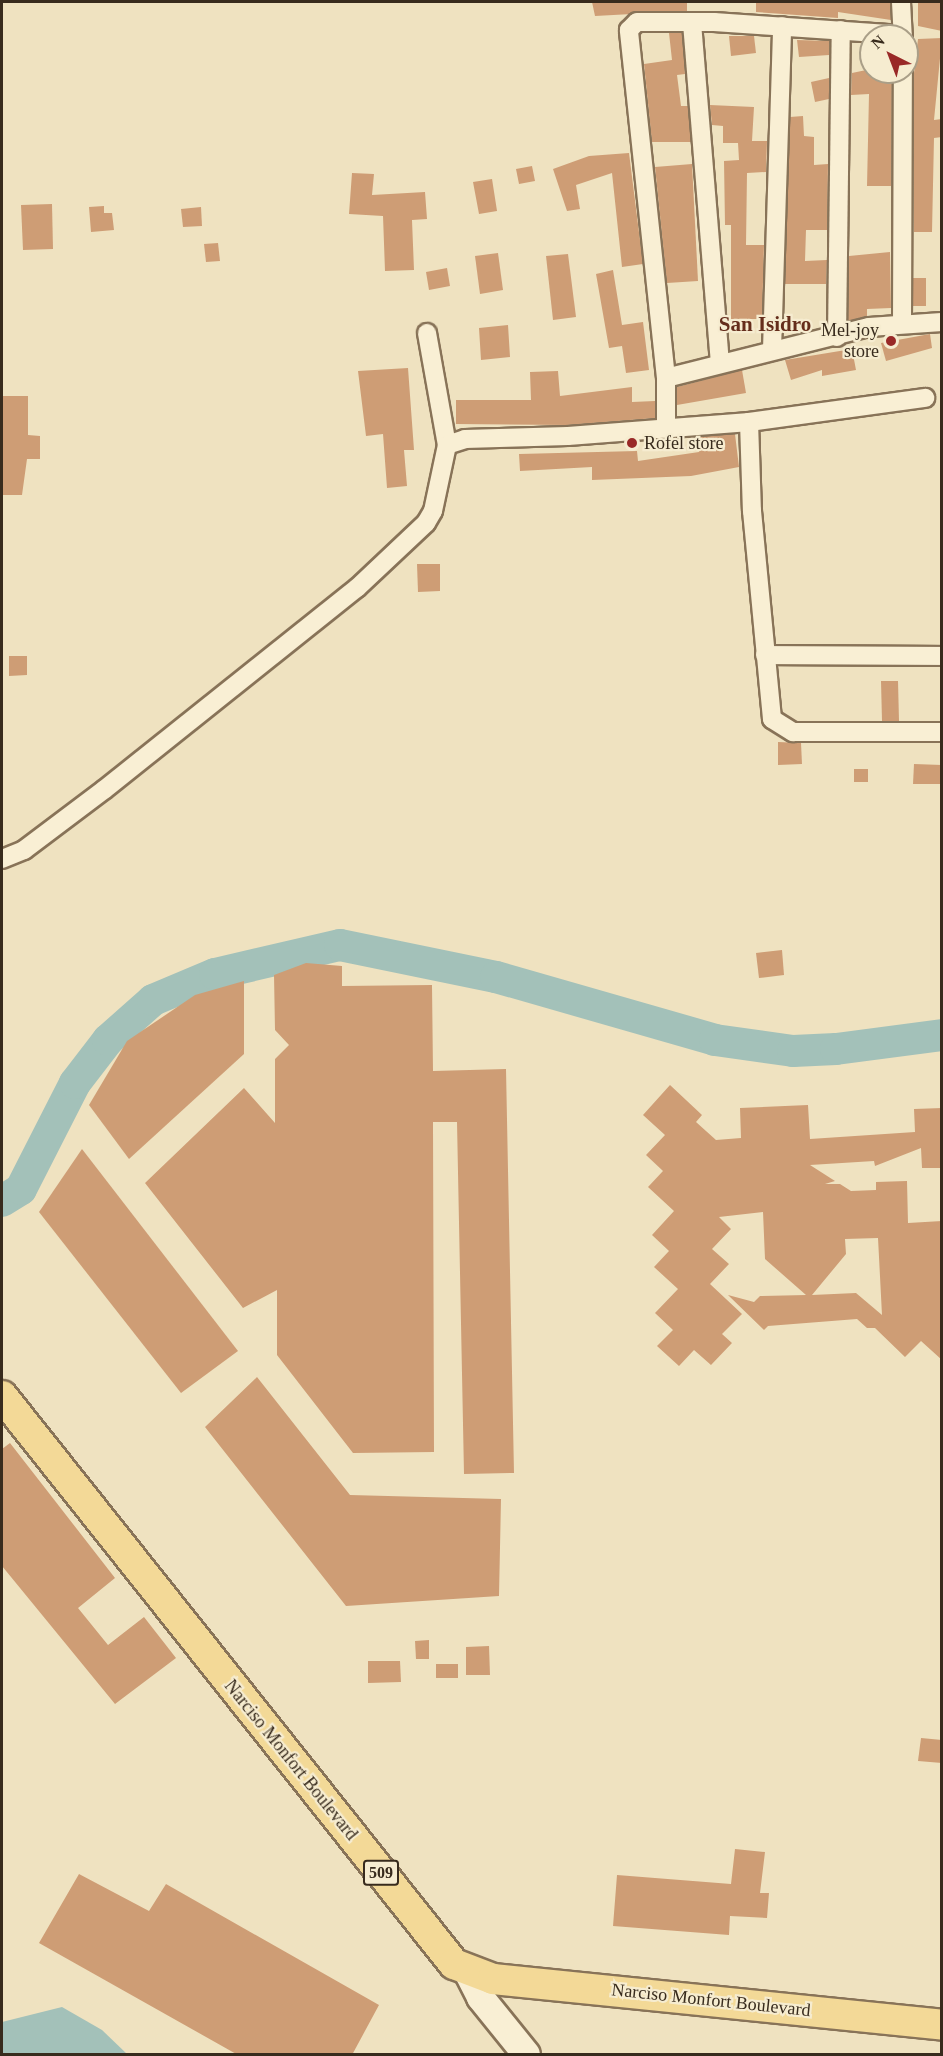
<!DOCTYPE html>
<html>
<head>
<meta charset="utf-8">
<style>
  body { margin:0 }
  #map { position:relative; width:943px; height:2056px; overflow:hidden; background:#efe2c0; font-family:Georgia,serif }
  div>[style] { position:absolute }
  .water>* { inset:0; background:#a3c1b9 }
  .river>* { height:32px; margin:-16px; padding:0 16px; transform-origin:16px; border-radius:16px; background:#a3c1b9 }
  .building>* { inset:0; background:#ce9d75 }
  .roads { filter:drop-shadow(2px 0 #887358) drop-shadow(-2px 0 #887358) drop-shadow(0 2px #887358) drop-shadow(0 -2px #887358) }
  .minor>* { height:18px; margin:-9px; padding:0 9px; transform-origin:9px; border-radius:9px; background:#f9efd4 }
  .secondary>* { height:27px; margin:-13.5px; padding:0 13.5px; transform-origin:13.5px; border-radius:13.5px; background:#f9efd4 }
  .primary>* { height:30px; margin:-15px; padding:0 15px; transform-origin:15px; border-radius:15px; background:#f3d997 }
  .dots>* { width:16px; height:16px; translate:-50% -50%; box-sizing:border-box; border:3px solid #f6ecd0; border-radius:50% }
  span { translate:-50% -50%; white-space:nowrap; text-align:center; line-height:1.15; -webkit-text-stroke:4.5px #f6ecd0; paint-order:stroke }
  .shield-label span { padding:2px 4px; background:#f6ecd0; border:2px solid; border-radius:4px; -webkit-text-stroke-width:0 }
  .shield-label { font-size:16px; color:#382b1d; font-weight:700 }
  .poi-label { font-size:18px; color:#382b1d }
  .right { translate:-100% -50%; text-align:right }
  .left { translate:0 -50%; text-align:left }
  .street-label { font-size:18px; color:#382b1d }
  .quarter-label { font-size:21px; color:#652d1b; font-weight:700 }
  .frame { position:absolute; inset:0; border:3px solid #382b1d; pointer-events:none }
  .north { position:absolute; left:859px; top:24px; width:60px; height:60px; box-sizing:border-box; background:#f6ecd0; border:2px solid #aa9f88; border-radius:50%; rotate:318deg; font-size:16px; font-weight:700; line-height:24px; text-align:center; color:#382b1d }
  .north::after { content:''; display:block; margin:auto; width:21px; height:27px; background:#992927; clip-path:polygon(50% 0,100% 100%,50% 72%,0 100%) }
</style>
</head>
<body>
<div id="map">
  <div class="water">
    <div style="clip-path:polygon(62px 2007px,102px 2030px,127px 2054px,2px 2054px,2px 2022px)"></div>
  </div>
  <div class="river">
    <div style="left:2px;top:1201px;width:22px;rotate:-32deg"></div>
    <div style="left:21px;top:1189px;width:119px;rotate:-63deg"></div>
    <div style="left:75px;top:1083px;width:54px;rotate:-52.5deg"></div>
    <div style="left:108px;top:1040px;width:60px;rotate:-41.6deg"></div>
    <div style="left:153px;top:1000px;width:67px;rotate:-22.8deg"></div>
    <div style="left:215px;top:974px;width:128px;rotate:-13.1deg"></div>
    <div style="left:340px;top:945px;width:159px;rotate:11.6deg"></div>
    <div style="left:496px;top:977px;width:228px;rotate:16deg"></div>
    <div style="left:715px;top:1040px;width:79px;rotate:8deg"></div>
    <div style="left:793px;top:1051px;width:43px;rotate:-2.7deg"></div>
    <div style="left:836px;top:1049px;width:107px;rotate:-7.5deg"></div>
  </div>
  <div class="building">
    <div style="clip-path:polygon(592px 2px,687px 2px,687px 11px,595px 16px)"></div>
    <div style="clip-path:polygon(756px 2px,890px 2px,891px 20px,838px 12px,838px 18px,756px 12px)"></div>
    <div style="clip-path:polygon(918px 2px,942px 2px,942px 31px,918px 26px)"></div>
    <div style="clip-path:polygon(669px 33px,682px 33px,685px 74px,677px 75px,681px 106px,688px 106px,691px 142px,652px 142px,644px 64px,672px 60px)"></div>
    <div style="clip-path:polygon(729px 36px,754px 36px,756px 53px,731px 56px)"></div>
    <div style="clip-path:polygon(942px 38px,934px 120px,942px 119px,942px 137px,934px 138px,932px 232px,914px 232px,914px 73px,918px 39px)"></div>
    <div style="clip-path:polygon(797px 40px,830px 41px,829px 55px,799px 57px)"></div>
    <div style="clip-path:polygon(871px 69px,871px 74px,892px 73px,891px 186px,867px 186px,869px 94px,851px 95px,852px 73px)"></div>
    <div style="clip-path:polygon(829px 78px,829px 99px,815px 102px,811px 82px)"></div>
    <div style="clip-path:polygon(710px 105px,754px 107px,752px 141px,767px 141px,766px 172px,747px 173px,746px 245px,764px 245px,762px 319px,731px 319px,731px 225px,725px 225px,724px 161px,739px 160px,738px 143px,723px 143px,723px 126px,712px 125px)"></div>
    <div style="clip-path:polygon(803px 116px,804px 136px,814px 137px,814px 165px,828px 164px,827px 230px,806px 230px,805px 261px,827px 260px,826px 284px,785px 284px,790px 117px)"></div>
    <div style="clip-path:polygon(629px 153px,643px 264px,622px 267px,612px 173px,576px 185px,580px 209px,567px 211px,553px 169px,589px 156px)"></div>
    <div style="clip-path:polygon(692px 164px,698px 281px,667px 283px,655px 167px)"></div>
    <div style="clip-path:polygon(532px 166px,535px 181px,519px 184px,516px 169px)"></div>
    <div style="clip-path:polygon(352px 173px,374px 174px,372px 195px,425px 192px,427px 219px,412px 220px,414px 270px,385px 271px,383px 216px,349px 214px)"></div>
    <div style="clip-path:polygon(492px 179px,497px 211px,479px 214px,473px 182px)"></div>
    <div style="clip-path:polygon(52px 204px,53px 249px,23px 250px,21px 205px)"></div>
    <div style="clip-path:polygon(104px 206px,104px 213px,112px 213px,114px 230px,91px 232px,89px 207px)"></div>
    <div style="clip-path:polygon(201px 207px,202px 226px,183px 227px,181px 209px)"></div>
    <div style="clip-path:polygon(218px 243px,220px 261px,206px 262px,204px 244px)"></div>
    <div style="clip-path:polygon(890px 252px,891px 308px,867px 309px,867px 316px,848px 321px,849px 256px)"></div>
    <div style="clip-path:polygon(498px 253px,503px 290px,480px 294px,475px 256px)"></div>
    <div style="clip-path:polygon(568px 254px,576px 317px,553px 320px,546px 256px)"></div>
    <div style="clip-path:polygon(447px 268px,450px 286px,429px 290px,426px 272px)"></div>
    <div style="clip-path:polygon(613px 270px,622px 325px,643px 322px,649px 370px,626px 373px,622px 346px,609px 348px,596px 274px)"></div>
    <div style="clip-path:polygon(913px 278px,926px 278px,926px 306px,913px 306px)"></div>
    <div style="clip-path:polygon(508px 325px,510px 357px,481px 360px,479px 328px)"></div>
    <div style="clip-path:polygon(930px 334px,932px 348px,886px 361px,881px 343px)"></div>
    <div style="clip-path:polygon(852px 349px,856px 370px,822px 376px,822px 370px,791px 380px,785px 360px)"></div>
    <div style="clip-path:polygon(408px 368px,414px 450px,404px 450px,407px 486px,387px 488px,383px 434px,366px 436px,358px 371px)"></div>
    <div style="clip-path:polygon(742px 370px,746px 393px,677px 405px,677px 387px)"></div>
    <div style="clip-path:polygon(558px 371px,560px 396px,632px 387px,632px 402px,655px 401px,655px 418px,567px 425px,456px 424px,456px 400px,531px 400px,530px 372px)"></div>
    <div style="clip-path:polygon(2px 396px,28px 396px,28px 435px,40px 436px,40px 459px,27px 459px,22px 495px,2px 495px)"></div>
    <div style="clip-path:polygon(735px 434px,739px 467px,691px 476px,592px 480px,592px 467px,520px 471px,519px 454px,637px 451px,638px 461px,699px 452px,696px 437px)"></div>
    <div style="clip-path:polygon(417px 564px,440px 564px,440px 591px,418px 592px)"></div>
    <div style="clip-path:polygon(9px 656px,27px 656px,27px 675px,9px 676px)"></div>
    <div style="clip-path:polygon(881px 681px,898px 681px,899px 721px,882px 721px)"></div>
    <div style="clip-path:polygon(778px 742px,801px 743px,802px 764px,778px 765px)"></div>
    <div style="clip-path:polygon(914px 764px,942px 765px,942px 784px,913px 784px)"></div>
    <div style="clip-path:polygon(854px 769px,868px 769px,868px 782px,854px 782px)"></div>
    <div style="clip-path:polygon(782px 950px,784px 975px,759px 978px,756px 953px)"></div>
    <div style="clip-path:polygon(306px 963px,342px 966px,342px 986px,432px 985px,433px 1071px,506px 1069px,514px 1473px,464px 1474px,457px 1122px,433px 1122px,434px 1452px,353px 1453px,277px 1355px,277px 1290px,243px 1308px,145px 1183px,244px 1088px,275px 1123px,275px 1059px,289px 1045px,275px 1030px,274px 975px)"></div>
    <div style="clip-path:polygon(244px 981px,244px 1054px,129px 1159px,89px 1105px,127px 1041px,195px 995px)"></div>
    <div style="clip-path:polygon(evenodd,670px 1085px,702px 1115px,696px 1122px,716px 1140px,741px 1138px,740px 1108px,808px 1105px,810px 1139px,915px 1132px,914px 1109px,942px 1108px,942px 1168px,922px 1168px,921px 1148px,875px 1166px,874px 1161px,810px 1165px,835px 1181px,825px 1184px,840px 1184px,851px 1191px,876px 1190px,876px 1182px,907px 1181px,908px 1223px,942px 1221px,942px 1360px,921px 1341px,905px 1357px,875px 1328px,867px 1328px,857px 1319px,768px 1326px,764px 1330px,728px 1295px,754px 1302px,760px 1296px,806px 1295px,765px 1259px,763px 1212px,719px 1217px,731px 1229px,712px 1249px,729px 1264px,710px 1284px,742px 1314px,722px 1334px,732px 1343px,711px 1365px,694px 1350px,679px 1366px,657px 1346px,673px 1330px,655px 1313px,678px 1289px,654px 1267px,669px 1251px,652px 1235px,674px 1211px,648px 1187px,663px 1171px,646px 1155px,665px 1135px,643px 1115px,670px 1085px,878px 1238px,882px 1315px,856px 1293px,812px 1295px,846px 1254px,845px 1239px,878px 1238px)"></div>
    <div style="clip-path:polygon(82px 1149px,238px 1351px,181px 1393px,39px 1212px)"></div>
    <div style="clip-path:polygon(257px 1377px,350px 1495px,501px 1499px,499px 1596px,346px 1606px,205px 1427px)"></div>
    <div style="clip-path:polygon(10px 1443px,115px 1578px,78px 1608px,108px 1645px,144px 1617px,176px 1658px,115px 1704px,2px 1566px,2px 1449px)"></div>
    <div style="clip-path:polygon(429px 1640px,429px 1659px,416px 1659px,415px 1641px)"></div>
    <div style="clip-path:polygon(489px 1646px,490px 1675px,466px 1675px,466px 1647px)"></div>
    <div style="clip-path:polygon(368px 1661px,400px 1661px,401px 1682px,368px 1683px)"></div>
    <div style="clip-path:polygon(436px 1664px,458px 1664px,458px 1678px,436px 1678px)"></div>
    <div style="clip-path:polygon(921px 1738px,942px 1740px,942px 1763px,918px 1761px)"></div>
    <div style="clip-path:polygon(735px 1849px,765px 1852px,760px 1893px,769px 1893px,767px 1918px,730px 1916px,729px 1935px,613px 1926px,617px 1875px,731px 1884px)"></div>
    <div style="clip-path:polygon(79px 1874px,149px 1911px,166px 1884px,379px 2005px,352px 2055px,238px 2055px,39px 1943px)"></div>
  </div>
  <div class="roads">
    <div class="minor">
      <div style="left:901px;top:2px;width:34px;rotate:87deg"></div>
      <div style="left:692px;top:23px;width:341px;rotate:85.3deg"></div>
      <div style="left:902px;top:323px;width:251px;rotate:-89.8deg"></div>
      <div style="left:427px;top:333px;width:114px;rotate:79.9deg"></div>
      <div style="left:837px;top:337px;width:307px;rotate:-89.3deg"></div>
      <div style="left:772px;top:350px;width:324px;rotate:-88.2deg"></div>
      <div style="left:666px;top:378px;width:209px;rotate:-14.1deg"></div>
      <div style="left:869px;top:327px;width:73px;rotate:-3.9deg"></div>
      <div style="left:749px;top:422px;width:178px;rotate:-7.8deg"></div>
      <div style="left:666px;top:429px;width:51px;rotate:-90deg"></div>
      <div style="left:666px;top:378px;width:350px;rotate:-96.1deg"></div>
      <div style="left:629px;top:30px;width:11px;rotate:-45deg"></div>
      <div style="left:637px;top:22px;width:77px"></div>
      <div style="left:714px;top:22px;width:189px;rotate:3.9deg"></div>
      <div style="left:765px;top:655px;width:177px;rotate:0.3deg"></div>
      <div style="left:2px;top:859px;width:24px;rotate:-22deg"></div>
      <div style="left:24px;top:850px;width:101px;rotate:-37deg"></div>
      <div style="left:105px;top:789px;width:322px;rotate:-38.6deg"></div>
      <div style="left:357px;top:588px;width:95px;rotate:-43.3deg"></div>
      <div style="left:426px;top:523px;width:14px;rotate:-60deg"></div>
      <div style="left:433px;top:511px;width:67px;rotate:-78deg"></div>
      <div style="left:447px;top:445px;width:19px;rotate:-18deg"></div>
      <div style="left:465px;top:439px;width:103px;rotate:-1.7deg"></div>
      <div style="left:568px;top:436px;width:182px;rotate:-4.4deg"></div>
      <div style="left:749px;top:422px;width:89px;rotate:88.1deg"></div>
      <div style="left:752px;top:511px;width:209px;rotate:84.5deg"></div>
      <div style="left:772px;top:719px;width:25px;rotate:32deg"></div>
      <div style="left:793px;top:732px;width:149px"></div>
    </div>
    <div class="secondary">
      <div style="left:467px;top:1971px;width:29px;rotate:63deg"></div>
      <div style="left:480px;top:1997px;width:73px;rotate:51.1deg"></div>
    </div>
    <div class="primary">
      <div style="left:2px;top:1396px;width:726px;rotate:51.49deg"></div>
      <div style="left:454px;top:1964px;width:42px;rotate:21deg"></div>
      <div style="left:493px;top:1979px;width:451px;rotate:5.8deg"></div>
    </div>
  </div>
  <div class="dots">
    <div style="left:891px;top:341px;background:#992927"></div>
    <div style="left:632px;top:443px;background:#992927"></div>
  </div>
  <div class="shield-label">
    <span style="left:381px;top:1873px">509</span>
  </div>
  <div class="poi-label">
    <span class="right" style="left:879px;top:341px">Mel-joy<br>store</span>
    <span class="left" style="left:644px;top:443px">Rofel store</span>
  </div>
  <div class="street-label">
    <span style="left:291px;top:1760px;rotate:51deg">Narciso Monfort Boulevard</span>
    <span style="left:711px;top:2000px;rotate:6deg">Narciso Monfort Boulevard</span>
  </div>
  <div class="quarter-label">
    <span style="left:765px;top:324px">San Isidro</span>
  </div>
  <div class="frame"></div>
  <div class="north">N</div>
</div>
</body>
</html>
